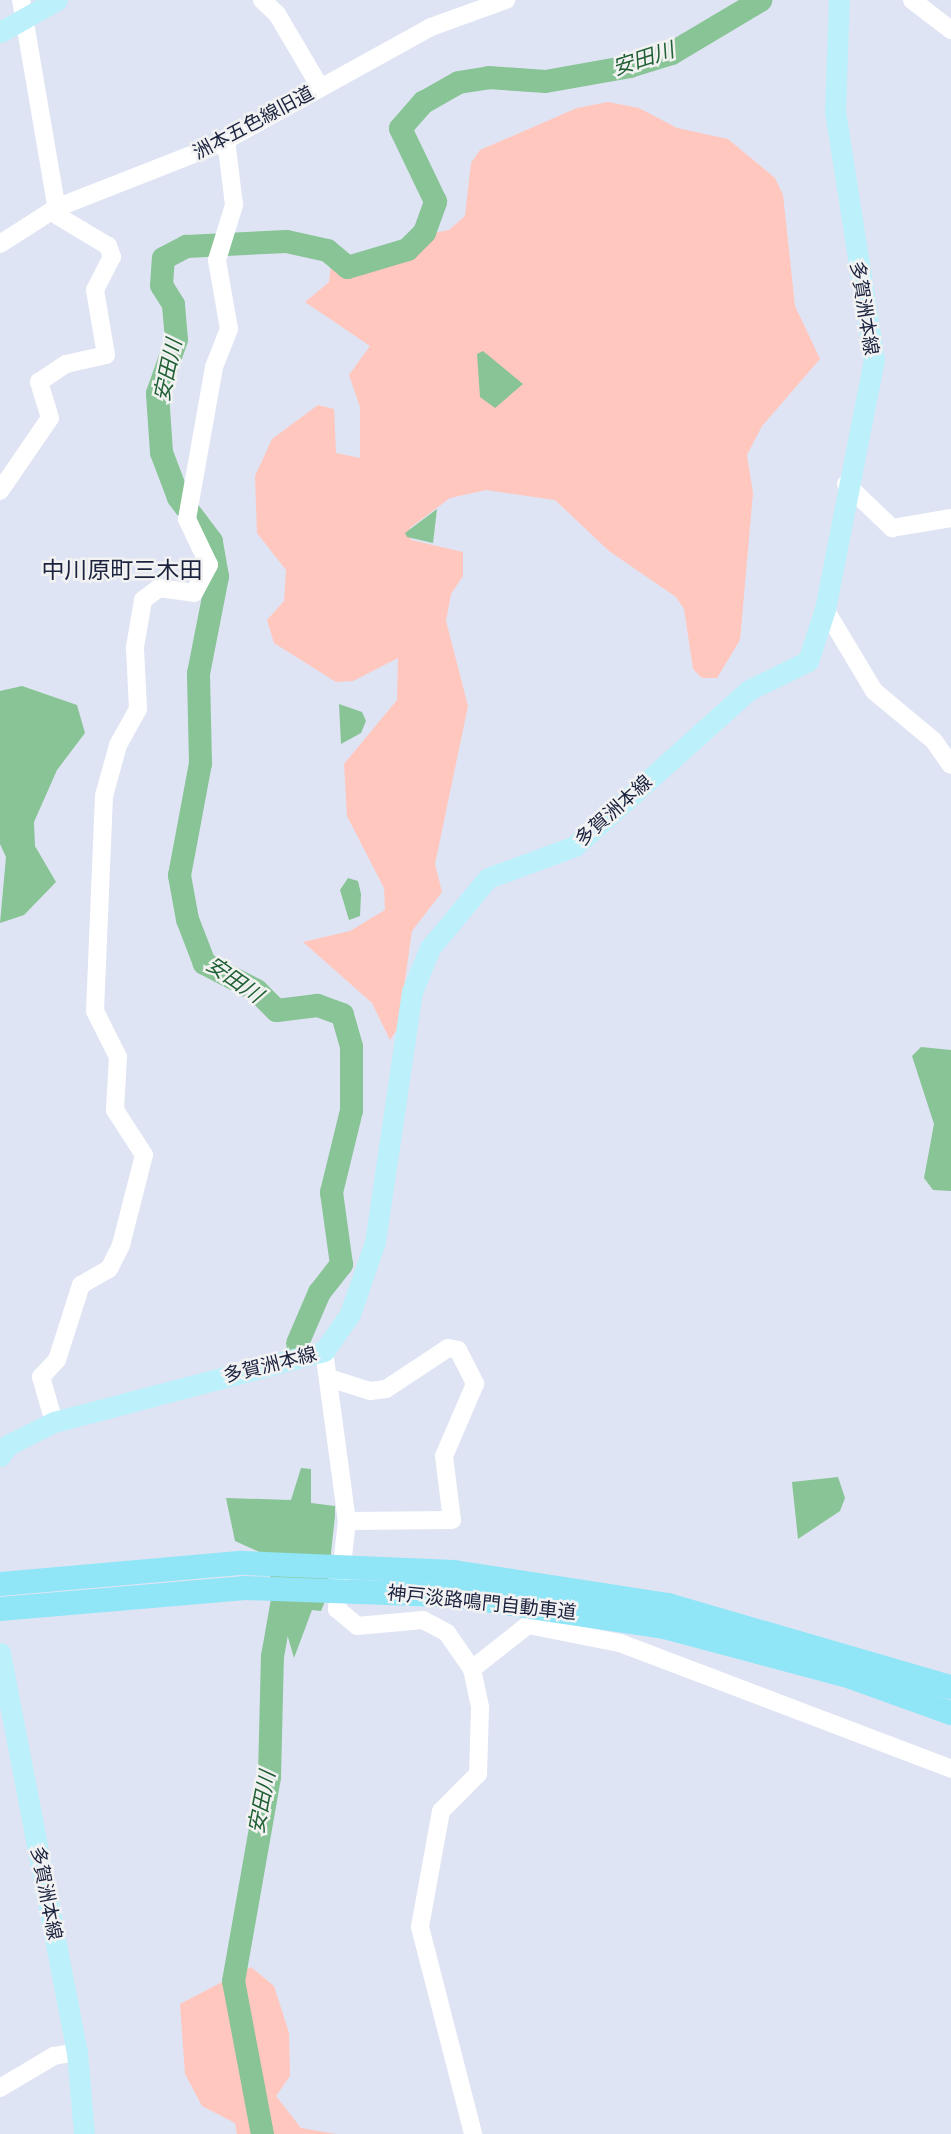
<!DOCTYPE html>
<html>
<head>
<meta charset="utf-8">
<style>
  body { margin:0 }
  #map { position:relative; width:951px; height:2134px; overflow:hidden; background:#dfe4f4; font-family:Lato,"Noto Sans JP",sans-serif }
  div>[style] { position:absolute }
  .green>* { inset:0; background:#ffc7bd }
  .water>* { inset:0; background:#88c495 }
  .river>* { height:23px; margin:-11.5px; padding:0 11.5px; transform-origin:11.5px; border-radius:11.5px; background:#88c495 }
  .minor>* { height:18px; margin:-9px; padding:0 9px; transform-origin:9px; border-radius:9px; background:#fff }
  .major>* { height:21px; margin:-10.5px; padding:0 10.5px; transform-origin:10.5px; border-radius:10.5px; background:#bcf0fa }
  .highway>* { height:24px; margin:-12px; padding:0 12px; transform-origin:12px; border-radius:12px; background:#90e6f6 }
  span { translate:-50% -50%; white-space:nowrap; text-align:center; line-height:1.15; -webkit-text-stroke:5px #f2f2f2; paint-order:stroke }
  .street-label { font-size:19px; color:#1a223e }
  .water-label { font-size:21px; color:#206034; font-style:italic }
  .quarter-label { font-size:23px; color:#1a223e }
</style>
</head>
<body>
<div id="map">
  <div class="green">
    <div style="clip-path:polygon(608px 102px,639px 108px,677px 128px,728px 139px,775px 178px,783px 195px,795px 306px,820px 359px,762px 426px,747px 455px,753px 493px,740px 640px,717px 678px,702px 678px,693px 669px,684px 609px,676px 597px,609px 551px,555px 500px,486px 490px,450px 498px,410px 528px,411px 540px,463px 552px,463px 576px,451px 594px,446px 621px,468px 706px,435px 864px,442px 892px,412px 931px,398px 1028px,390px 1040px,372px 1003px,303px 942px,350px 931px,385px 910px,384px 888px,347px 816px,344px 764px,397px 700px,398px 658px,353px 681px,336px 682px,274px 643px,267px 620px,284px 601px,286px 570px,257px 533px,255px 476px,272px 439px,318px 405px,334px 409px,336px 453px,360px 458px,360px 407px,349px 375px,370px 346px,305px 302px,329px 282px,331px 263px,346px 272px,395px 258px,427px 234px,449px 230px,465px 216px,471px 163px,480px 150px,577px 108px)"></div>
    <div style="clip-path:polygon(251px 1967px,274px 1986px,289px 2033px,290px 2076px,276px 2096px,301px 2128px,336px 2134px,237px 2134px,235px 2123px,202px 2106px,185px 2074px,180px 2004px)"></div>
  </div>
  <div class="water">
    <div style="clip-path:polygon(483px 351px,523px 384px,495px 408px,480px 397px,477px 354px)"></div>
    <div style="clip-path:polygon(437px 509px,433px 543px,407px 537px,405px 533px)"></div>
    <div style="clip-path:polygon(22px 686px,77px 705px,85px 733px,57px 770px,34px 822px,35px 846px,56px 882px,24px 915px,0 923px,6px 857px,0 844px,0 691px)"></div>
    <div style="clip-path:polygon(339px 704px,362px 712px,366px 721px,361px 733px,341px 744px)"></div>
    <div style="clip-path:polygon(348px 878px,358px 881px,361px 894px,360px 916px,349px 920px,340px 890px)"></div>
    <div style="clip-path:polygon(921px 1047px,951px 1050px,951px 1191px,933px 1190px,924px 1178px,934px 1124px,912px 1056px)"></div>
    <div style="clip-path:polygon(301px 1468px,311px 1469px,311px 1503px,335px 1506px,335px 1516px,326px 1599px,321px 1611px,312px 1610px,294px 1658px,264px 1554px,235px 1541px,226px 1498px,291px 1500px)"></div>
    <div style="clip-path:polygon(838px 1477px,845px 1498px,840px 1511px,798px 1539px,792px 1482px)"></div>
  </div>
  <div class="river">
    <div style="left:297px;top:1343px;width:56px;rotate:-66.7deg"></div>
    <div style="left:319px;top:1292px;width:36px;rotate:-52deg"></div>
    <div style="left:341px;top:1264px;width:73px;rotate:-97.9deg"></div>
    <div style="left:331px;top:1192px;width:84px;rotate:-76.3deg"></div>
    <div style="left:351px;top:1110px;width:64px;rotate:-90deg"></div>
    <div style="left:351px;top:1046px;width:33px;rotate:-106deg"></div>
    <div style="left:342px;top:1014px;width:27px;rotate:-160deg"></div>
    <div style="left:317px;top:1005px;width:41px;rotate:173deg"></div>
    <div style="left:276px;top:1010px;width:28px;rotate:-135deg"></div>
    <div style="left:256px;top:990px;width:59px;rotate:-152.6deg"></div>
    <div style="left:204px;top:963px;width:47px;rotate:-111.1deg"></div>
    <div style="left:187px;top:919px;width:45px;rotate:-100.3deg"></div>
    <div style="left:179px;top:875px;width:114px;rotate:-79.4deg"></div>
    <div style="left:200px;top:763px;width:90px;rotate:-91.3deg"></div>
    <div style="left:198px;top:673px;width:99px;rotate:-78.9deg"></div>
    <div style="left:217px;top:576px;width:36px;rotate:-100deg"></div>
    <div style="left:211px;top:541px;width:55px;rotate:-126.9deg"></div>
    <div style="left:178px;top:497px;width:48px;rotate:-110.7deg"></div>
    <div style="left:161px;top:452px;width:59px;rotate:-93.9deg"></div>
    <div style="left:157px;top:393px;width:57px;rotate:-70.6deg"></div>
    <div style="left:176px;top:339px;width:35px;rotate:-95deg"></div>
    <div style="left:173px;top:304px;width:22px;rotate:-122deg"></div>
    <div style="left:161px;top:285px;width:27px;rotate:-86deg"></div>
    <div style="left:163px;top:258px;width:26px;rotate:-28deg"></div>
    <div style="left:186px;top:246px;width:100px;rotate:-2.9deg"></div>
    <div style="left:286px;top:241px;width:42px;rotate:12.4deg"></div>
    <div style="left:327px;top:250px;width:26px;rotate:40deg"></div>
    <div style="left:347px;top:267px;width:63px;rotate:-16.7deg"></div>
    <div style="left:407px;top:249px;width:24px;rotate:-45deg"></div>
    <div style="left:424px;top:232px;width:33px;rotate:-70deg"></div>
    <div style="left:435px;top:201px;width:81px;rotate:-115.6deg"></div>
    <div style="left:400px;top:128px;width:35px;rotate:-49deg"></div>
    <div style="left:423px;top:102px;width:40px;rotate:-29.7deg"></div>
    <div style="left:458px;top:82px;width:30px;rotate:-9deg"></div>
    <div style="left:488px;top:77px;width:57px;rotate:4deg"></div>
    <div style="left:545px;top:81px;width:85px;rotate:-10.1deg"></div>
    <div style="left:629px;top:66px;width:44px;rotate:-17.2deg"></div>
    <div style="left:671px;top:53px;width:104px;rotate:-30.8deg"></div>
    <div style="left:262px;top:2134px;width:156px;rotate:-100.7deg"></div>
    <div style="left:233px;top:1981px;width:208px;rotate:-80deg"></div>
    <div style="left:269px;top:1776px;width:120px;rotate:-88.6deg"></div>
    <div style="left:272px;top:1656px;width:75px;rotate:-80deg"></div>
  </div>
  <div class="minor">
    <div style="left:262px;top:0;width:21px;rotate:43deg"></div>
    <div style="left:277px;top:14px;width:85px;rotate:59.5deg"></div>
    <div style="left:912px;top:0;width:49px;rotate:37.6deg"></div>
    <div style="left:0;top:244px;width:67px;rotate:-32.7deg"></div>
    <div style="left:56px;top:208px;width:175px;rotate:-21.4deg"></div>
    <div style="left:219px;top:144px;width:242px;rotate:-28.9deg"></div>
    <div style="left:431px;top:27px;width:80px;rotate:-19.8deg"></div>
    <div style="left:846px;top:484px;width:64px;rotate:43.7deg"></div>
    <div style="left:892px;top:528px;width:60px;rotate:-9.6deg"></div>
    <div style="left:0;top:491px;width:88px;rotate:-55.6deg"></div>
    <div style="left:50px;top:418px;width:38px;rotate:-107deg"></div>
    <div style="left:39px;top:382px;width:32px;rotate:-34deg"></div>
    <div style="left:66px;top:364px;width:41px;rotate:-12.7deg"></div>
    <div style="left:106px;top:355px;width:66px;rotate:-99.6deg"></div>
    <div style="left:95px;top:290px;width:37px;rotate:-63deg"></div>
    <div style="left:112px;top:257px;width:12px;rotate:-110deg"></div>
    <div style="left:108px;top:246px;width:58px;rotate:-149deg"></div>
    <div style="left:58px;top:216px;width:219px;rotate:-99.7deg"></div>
    <div style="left:825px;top:609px;width:96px;rotate:59.1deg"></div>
    <div style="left:874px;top:691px;width:78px;rotate:39.8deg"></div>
    <div style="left:934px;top:741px;width:29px;rotate:55deg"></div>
    <div style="left:324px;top:1351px;width:172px;rotate:82.3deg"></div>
    <div style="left:347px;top:1521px;width:89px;rotate:96.5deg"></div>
    <div style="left:337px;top:1609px;width:26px;rotate:40deg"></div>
    <div style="left:357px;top:1626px;width:66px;rotate:-5.2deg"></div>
    <div style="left:423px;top:1620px;width:27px;rotate:28deg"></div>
    <div style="left:447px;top:1633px;width:44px;rotate:55.2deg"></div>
    <div style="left:472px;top:1669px;width:40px;rotate:78deg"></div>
    <div style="left:480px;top:1708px;width:66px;rotate:91.7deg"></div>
    <div style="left:478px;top:1774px;width:52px;rotate:135deg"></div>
    <div style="left:441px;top:1811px;width:118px;rotate:100.3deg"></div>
    <div style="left:420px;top:1927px;width:214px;rotate:75.6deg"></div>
    <div style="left:329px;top:1378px;width:43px;rotate:17.6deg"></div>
    <div style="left:370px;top:1391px;width:16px;rotate:-7deg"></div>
    <div style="left:386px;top:1389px;width:74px;rotate:-33.5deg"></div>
    <div style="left:448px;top:1348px;width:10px;rotate:11deg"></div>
    <div style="left:458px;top:1350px;width:38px;rotate:63deg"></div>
    <div style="left:475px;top:1384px;width:78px;rotate:113.3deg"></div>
    <div style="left:444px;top:1456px;width:64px;rotate:82.9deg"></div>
    <div style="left:452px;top:1520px;width:105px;rotate:179.5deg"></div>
    <div style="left:54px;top:1422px;width:47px;rotate:-106.1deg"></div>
    <div style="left:41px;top:1377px;width:23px;rotate:-47deg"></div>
    <div style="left:57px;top:1360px;width:79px;rotate:-72.3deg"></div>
    <div style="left:81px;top:1285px;width:32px;rotate:-30deg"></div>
    <div style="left:109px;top:1269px;width:27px;rotate:-63deg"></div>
    <div style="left:121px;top:1245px;width:93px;rotate:-75.7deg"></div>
    <div style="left:144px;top:1155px;width:54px;rotate:-122.8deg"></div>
    <div style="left:115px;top:1110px;width:53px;rotate:-86.8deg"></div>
    <div style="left:118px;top:1057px;width:51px;rotate:-116.6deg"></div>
    <div style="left:95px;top:1011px;width:215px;rotate:-87.6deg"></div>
    <div style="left:104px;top:796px;width:53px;rotate:-74.6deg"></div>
    <div style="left:118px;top:745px;width:41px;rotate:-60.9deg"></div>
    <div style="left:138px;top:709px;width:62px;rotate:-92.8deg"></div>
    <div style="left:135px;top:647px;width:48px;rotate:-80.3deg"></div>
    <div style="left:143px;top:600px;width:20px;rotate:-37deg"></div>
    <div style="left:159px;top:588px;width:35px;rotate:8deg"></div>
    <div style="left:194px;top:593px;width:32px;rotate:-62deg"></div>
    <div style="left:209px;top:565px;width:51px;rotate:-115.6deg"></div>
    <div style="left:187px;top:519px;width:154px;rotate:-79.9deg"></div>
    <div style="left:214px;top:367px;width:41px;rotate:-68.5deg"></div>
    <div style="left:229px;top:329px;width:70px;rotate:-99.9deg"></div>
    <div style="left:217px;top:260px;width:58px;rotate:-72.8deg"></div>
    <div style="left:234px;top:205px;width:65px;rotate:-97deg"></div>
    <div style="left:472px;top:1669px;width:71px;rotate:-38.2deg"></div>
    <div style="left:528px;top:1625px;width:94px;rotate:11.1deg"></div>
    <div style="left:620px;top:1643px;width:354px;rotate:20.8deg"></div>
    <div style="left:0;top:2088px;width:63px;rotate:-30.7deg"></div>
    <div style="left:54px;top:2056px;width:23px;rotate:-10deg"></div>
  </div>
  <div class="major">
    <div style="left:0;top:32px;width:65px;rotate:-29.3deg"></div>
    <div style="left:0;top:1456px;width:14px;rotate:-54deg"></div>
    <div style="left:8px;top:1445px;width:51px;rotate:-26.6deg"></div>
    <div style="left:54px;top:1422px;width:279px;rotate:-14.7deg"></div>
    <div style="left:324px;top:1351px;width:45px;rotate:-54.9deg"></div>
    <div style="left:350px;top:1314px;width:76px;rotate:-70.9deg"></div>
    <div style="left:375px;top:1242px;width:253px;rotate:-81.6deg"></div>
    <div style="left:412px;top:992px;width:48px;rotate:-67.8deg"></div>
    <div style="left:430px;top:948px;width:91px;rotate:-50.4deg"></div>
    <div style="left:488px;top:878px;width:93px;rotate:-20.2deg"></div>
    <div style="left:575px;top:846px;width:234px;rotate:-41.9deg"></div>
    <div style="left:749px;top:690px;width:66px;rotate:-26.2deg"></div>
    <div style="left:808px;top:661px;width:55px;rotate:-71.9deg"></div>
    <div style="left:825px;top:609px;width:254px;rotate:-78.9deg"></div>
    <div style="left:874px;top:360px;width:251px;rotate:-98.9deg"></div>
    <div style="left:835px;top:112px;width:112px;rotate:-88deg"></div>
    <div style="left:0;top:1653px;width:406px;rotate:79.1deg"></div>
    <div style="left:77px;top:2052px;width:82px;rotate:85.1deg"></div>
  </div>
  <div class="highway">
    <div style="left:0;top:1584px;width:243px;rotate:-5deg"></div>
    <div style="left:242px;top:1563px;width:212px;rotate:2.4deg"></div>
    <div style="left:454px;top:1572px;width:217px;rotate:8.8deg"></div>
    <div style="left:668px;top:1605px;width:295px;rotate:16.2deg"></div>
    <div style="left:0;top:1609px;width:246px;rotate:-4.9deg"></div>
    <div style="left:245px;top:1588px;width:205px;rotate:2deg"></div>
    <div style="left:450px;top:1595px;width:216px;rotate:8.5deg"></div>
    <div style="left:664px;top:1627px;width:187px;rotate:14.9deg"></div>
    <div style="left:845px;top:1675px;width:113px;rotate:19.7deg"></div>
  </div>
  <div class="street-label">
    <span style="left:253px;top:122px;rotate:-28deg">洲本五色線旧道</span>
    <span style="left:865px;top:308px;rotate:81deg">多賀洲本線</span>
    <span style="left:613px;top:810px;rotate:-42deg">多賀洲本線</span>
    <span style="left:270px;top:1364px;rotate:-14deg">多賀洲本線</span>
    <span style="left:482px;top:1602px;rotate:6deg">神戸淡路鳴門自動車道</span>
    <span style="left:47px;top:1893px;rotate:79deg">多賀洲本線</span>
  </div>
  <div class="water-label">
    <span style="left:643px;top:58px;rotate:-18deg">安田川</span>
    <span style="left:167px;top:370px;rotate:-78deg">安田川</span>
    <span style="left:235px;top:979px;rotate:35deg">安田川</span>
    <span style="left:261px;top:1802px;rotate:-79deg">安田川</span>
  </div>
  <div class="quarter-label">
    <span style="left:122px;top:569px">中川原町三木田</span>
  </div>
</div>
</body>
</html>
